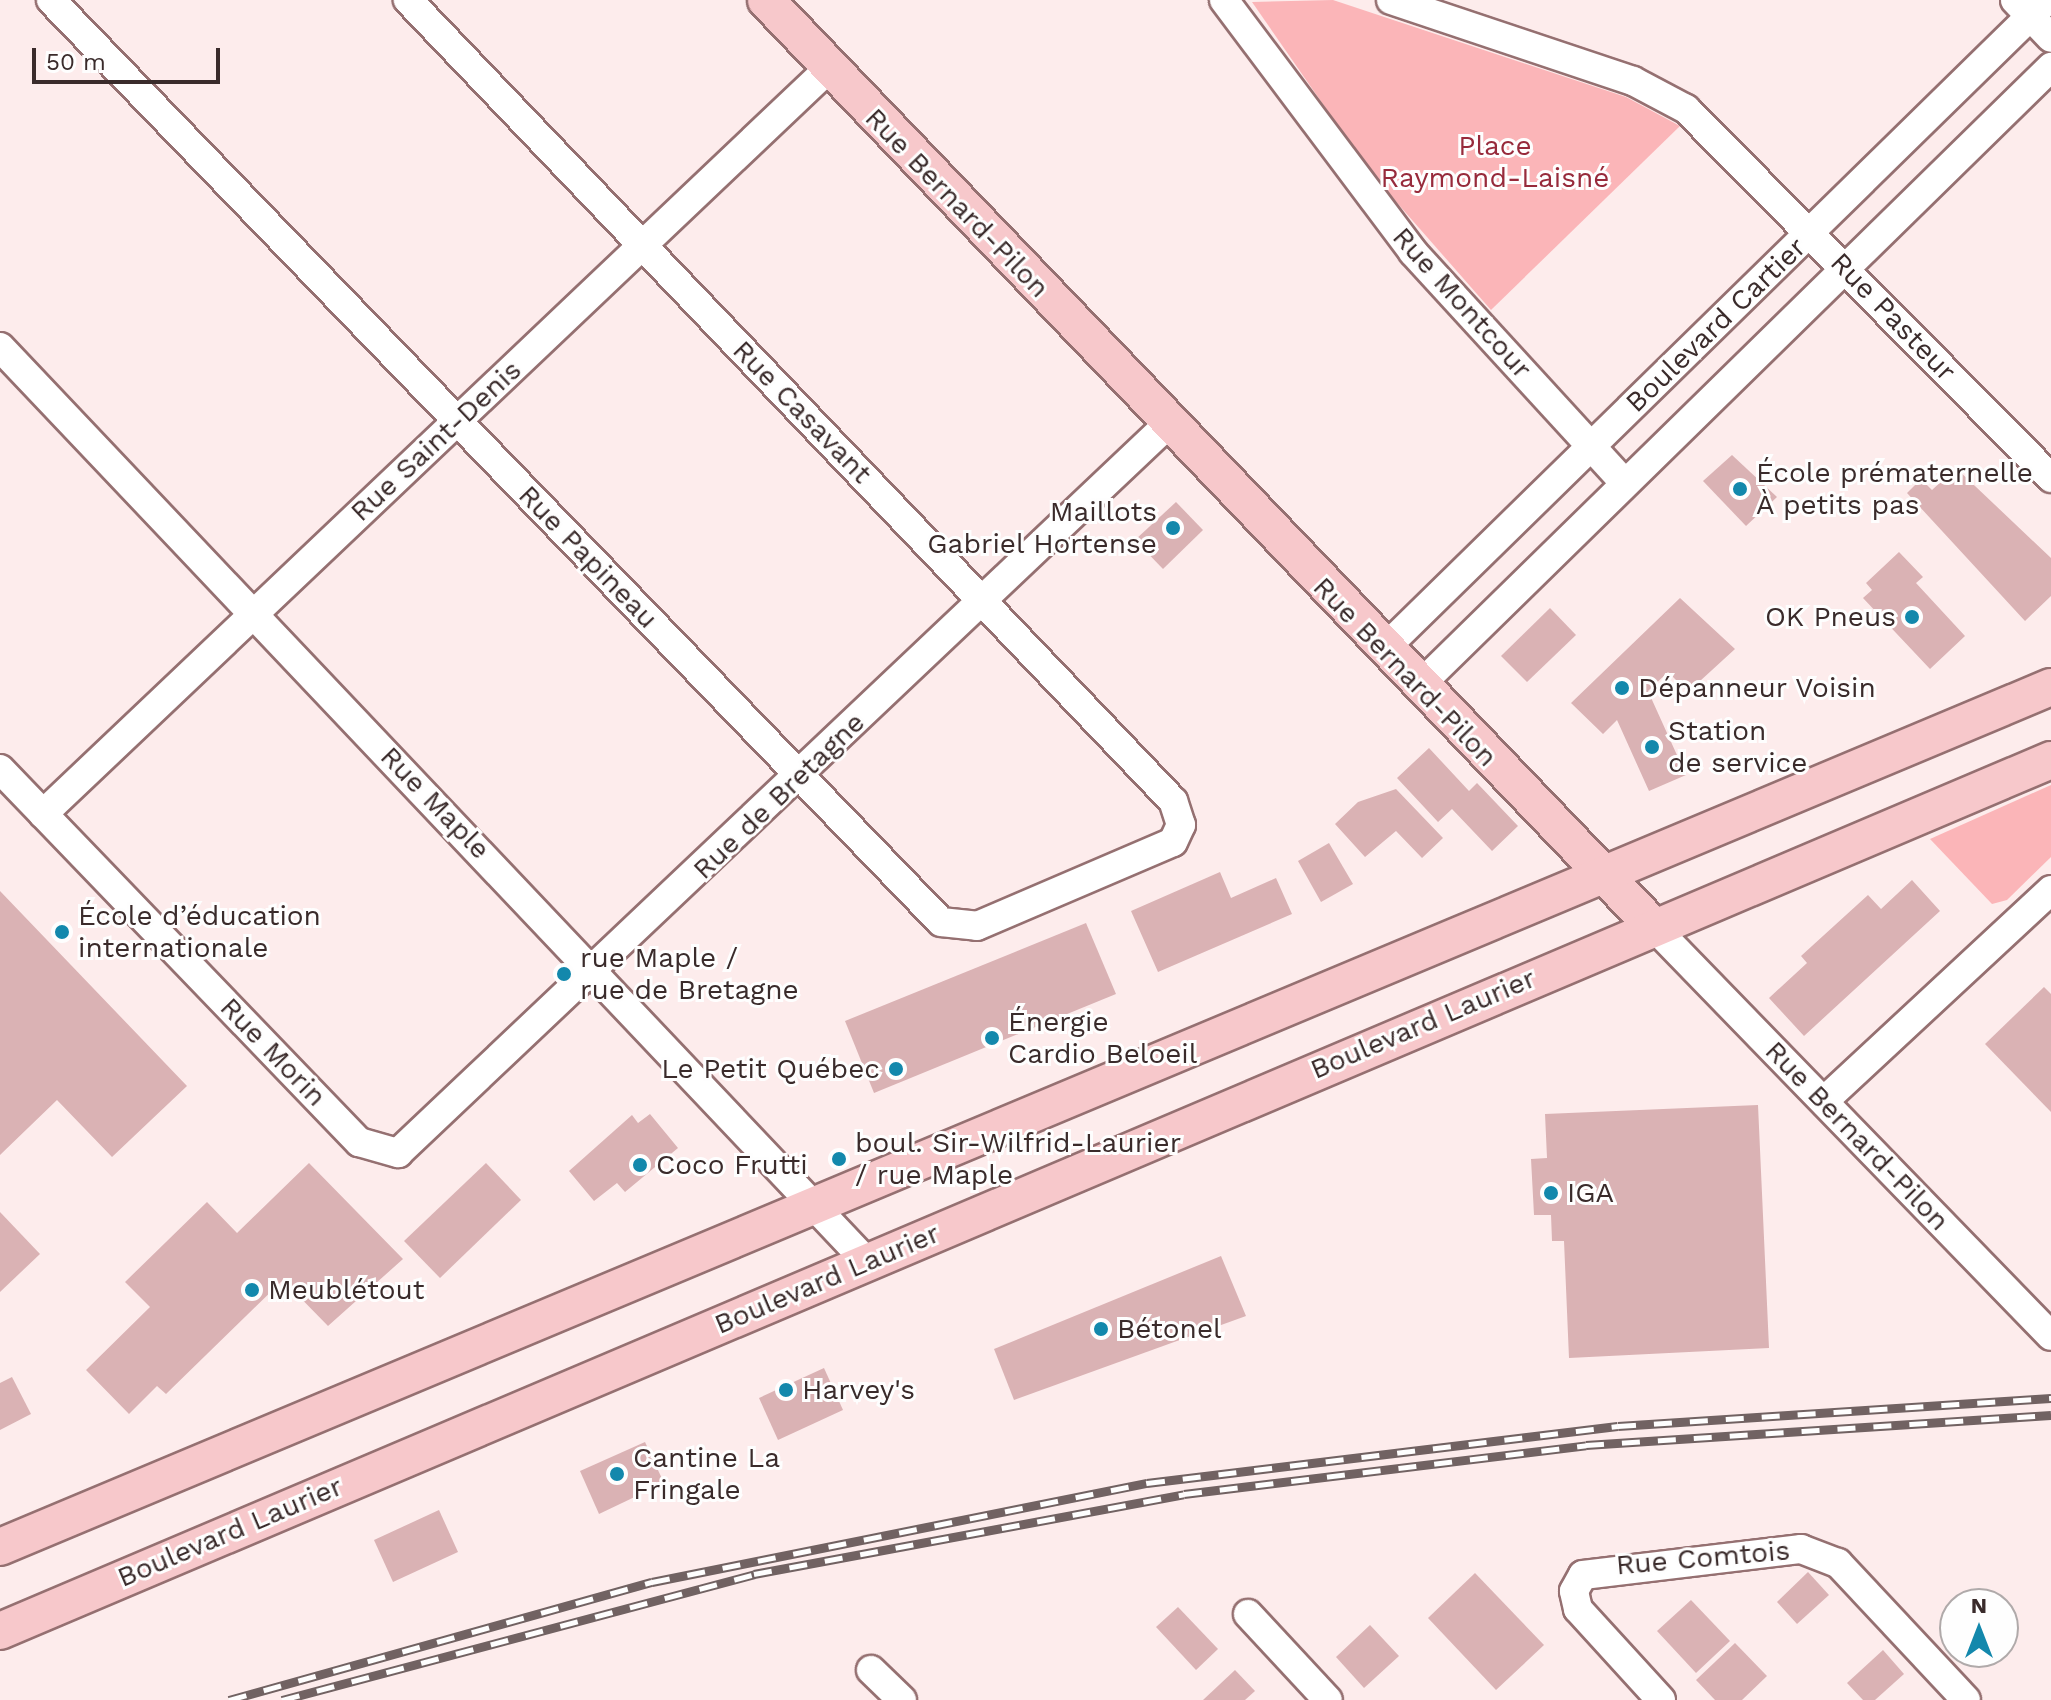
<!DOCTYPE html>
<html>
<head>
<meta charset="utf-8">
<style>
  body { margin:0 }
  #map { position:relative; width:2051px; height:1700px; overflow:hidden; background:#fdecec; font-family:"Work Sans",sans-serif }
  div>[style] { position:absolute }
  .green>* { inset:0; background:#fbb5b8 }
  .building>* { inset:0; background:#dab2b4 }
  .roads { filter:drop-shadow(2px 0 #957071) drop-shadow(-2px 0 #957071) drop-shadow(0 2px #957071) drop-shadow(0 -2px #957071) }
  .minor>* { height:28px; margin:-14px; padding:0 14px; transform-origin:14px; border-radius:14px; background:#fff }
  .major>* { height:36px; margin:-18px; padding:0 18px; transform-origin:18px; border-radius:18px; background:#f7c8cb }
  .rail>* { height:9px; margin-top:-4.5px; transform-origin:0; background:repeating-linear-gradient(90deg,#fefefe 0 18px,#716262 0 36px); box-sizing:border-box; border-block:2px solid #716262 }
  .dots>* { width:22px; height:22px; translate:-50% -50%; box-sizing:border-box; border:4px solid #fefefe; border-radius:50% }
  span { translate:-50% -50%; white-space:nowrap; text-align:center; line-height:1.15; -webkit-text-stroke:6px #fefefe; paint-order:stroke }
  .park-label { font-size:28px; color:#972a3b }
  .street-label { font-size:28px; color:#3a2b2b }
  .poi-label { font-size:28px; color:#3a2b2b }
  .left { translate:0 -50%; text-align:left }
  .right { translate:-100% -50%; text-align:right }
  .north { position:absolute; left:1939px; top:1588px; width:80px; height:80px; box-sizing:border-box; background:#fefefe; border:2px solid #b0aaaa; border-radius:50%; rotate:0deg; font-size:22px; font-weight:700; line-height:32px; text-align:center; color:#3a2b2b }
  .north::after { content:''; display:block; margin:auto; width:28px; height:36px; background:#1388ac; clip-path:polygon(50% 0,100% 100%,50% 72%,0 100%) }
  .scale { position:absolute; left:32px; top:48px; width:188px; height:36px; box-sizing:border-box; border:4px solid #3a2b2b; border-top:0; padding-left:10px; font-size:24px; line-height:28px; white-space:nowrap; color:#3a2b2b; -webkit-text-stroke:6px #fefefe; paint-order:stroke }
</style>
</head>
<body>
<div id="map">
  <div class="green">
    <div style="clip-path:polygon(1333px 0,1626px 97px,1680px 126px,1491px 310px,1370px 172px,1252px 2px)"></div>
    <div style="clip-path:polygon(2051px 785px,2051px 857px,2007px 900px,1992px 904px,1930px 839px)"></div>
  </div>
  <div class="building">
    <div style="clip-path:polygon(1732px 455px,1777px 497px,1746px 526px,1703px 481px)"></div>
    <div style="clip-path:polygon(1956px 468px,2051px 558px,2051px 596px,2025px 621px,1907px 493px,1921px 479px,1932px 490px)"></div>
    <div style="clip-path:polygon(1176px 502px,1203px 530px,1163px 569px,1135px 540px)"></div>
    <div style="clip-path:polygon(1899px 552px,1923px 577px,1916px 583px,1965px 636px,1930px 669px,1863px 598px,1872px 590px,1866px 583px)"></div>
    <div style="clip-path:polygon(1680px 598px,1735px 649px,1688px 692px,1668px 672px,1648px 691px,1686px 775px,1649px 791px,1617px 720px,1603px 734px,1571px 703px)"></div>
    <div style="clip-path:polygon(1550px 608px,1576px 635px,1527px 682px,1501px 656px)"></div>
    <div style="clip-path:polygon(1429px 748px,1469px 791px,1477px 783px,1518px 826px,1492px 851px,1452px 809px,1438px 822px,1397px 778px)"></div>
    <div style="clip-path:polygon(1396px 789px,1443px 838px,1422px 858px,1396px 831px,1365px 857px,1335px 824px,1358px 802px)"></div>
    <div style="clip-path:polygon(1329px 843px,1353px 884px,1321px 902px,1298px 861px)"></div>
    <div style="clip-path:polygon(1220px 872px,1231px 898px,1276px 878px,1292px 914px,1158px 972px,1131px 911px)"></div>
    <div style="clip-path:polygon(1912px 880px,1940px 911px,1804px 1036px,1769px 998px,1807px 963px,1801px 956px,1868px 895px,1881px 909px)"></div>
    <div style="clip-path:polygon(0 891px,187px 1086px,112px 1157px,57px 1100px,0 1155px)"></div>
    <div style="clip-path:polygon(1086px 923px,1116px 994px,874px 1093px,845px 1021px)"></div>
    <div style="clip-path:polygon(2044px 987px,2051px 994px,2051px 1112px,1985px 1044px)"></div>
    <div style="clip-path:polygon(1758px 1105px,1769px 1348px,1569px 1358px,1564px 1241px,1552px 1241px,1551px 1215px,1534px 1215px,1531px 1159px,1547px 1158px,1545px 1114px)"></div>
    <div style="clip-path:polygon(650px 1114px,678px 1148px,625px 1192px,617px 1183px,594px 1201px,569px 1171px,632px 1115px,638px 1123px)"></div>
    <div style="clip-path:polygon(309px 1163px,403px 1259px,328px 1326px,283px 1280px,166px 1394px,157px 1386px,129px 1414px,86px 1370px,150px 1307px,125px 1282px,207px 1202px,237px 1233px)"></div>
    <div style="clip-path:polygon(486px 1163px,521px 1200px,440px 1278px,404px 1241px)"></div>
    <div style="clip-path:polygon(0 1212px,40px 1254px,0 1292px)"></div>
    <div style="clip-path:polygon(1221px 1256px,1246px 1316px,1014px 1400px,994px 1349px)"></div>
    <div style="clip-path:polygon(824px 1368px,843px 1410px,778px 1440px,759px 1398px)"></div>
    <div style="clip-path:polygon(12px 1377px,31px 1414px,0 1430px,0 1383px)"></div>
    <div style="clip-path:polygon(645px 1442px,664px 1483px,599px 1514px,580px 1471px)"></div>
    <div style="clip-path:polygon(439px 1510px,458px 1552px,393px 1582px,374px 1540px)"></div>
    <div style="clip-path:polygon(1808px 1572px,1829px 1595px,1797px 1624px,1777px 1602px)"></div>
    <div style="clip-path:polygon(1475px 1573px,1544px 1645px,1496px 1690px,1428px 1618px)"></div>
    <div style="clip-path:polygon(1691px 1600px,1730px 1641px,1696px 1673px,1657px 1631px)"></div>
    <div style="clip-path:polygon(1178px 1607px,1218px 1649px,1196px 1670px,1156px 1627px)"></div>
    <div style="clip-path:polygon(1370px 1625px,1399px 1656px,1364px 1688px,1336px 1657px)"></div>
    <div style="clip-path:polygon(1735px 1643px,1767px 1676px,1742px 1700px,1715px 1700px,1696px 1680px)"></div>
    <div style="clip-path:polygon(1883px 1650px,1904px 1674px,1875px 1700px,1863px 1700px,1847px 1683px)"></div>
    <div style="clip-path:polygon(1235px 1670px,1255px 1691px,1245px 1700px,1203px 1700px)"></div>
  </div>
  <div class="roads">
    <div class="minor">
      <div style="left:51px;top:0;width:1281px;rotate:46.01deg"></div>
      <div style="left:941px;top:922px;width:36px;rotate:6deg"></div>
      <div style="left:977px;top:926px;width:213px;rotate:-23.2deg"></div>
      <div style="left:1173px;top:842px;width:19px;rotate:-65deg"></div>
      <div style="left:1181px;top:825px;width:25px;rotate:-108deg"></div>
      <div style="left:1173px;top:801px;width:1108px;rotate:-133.68deg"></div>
      <div style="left:1224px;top:0;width:315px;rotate:53.1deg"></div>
      <div style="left:1413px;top:252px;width:312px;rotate:47.5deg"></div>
      <div style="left:1391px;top:0;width:255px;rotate:18.5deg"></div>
      <div style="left:1633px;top:81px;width:60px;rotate:27.8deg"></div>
      <div style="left:1686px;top:109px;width:519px;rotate:45.31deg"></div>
      <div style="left:2015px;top:0;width:52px;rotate:46.5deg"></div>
      <div style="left:0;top:347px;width:1261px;rotate:46.54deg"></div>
      <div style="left:1384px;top:649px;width:928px;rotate:-44.39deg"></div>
      <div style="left:1419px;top:686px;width:885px;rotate:-44.4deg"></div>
      <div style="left:0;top:769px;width:518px;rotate:46.1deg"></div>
      <div style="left:359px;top:1142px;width:41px;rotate:15.8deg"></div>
      <div style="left:398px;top:1153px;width:1059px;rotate:-43.43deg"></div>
      <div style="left:43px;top:814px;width:1084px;rotate:-43.5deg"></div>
      <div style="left:1653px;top:926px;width:571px;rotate:45.85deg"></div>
      <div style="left:1824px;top:1101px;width:310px;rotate:-42.9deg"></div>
      <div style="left:1248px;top:1614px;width:117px;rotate:47.1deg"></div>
      <div style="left:871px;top:1670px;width:43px;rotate:44.1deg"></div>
      <div style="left:1661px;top:1700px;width:123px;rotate:-132.4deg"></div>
      <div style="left:1578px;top:1609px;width:18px;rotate:-103deg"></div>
      <div style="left:1574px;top:1591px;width:18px;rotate:-61deg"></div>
      <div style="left:1583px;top:1575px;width:220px;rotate:-6.8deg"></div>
      <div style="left:1801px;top:1549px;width:40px;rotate:21deg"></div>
      <div style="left:1838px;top:1563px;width:187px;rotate:46.9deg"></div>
    </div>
    <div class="major">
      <div style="left:766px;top:0;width:1282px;rotate:46.23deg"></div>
      <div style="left:0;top:1547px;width:2224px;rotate:-22.75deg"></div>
      <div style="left:0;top:1631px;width:2228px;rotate:-23.01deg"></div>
    </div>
  </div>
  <div class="rail">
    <div style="left:229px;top:1700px;width:439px;rotate:-15.6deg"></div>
    <div style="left:652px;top:1582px;width:505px;rotate:-11.31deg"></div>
    <div style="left:1147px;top:1483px;width:474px;rotate:-6.9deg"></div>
    <div style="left:1618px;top:1426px;width:434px;rotate:-3.7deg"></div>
    <div style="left:282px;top:1700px;width:489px;rotate:-14.9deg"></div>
    <div style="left:754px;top:1574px;width:437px;rotate:-10.5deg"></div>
    <div style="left:1184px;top:1494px;width:405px;rotate:-6.9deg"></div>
    <div style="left:1586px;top:1445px;width:466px;rotate:-3.7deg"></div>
  </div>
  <div class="dots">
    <div style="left:1740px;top:489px;background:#1388ac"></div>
    <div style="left:1173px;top:528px;background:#1388ac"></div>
    <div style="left:1912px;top:617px;background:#1388ac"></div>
    <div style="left:1622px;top:688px;background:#1388ac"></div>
    <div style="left:1652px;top:747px;background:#1388ac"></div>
    <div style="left:62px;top:932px;background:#1388ac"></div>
    <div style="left:564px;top:974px;background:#1388ac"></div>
    <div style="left:992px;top:1038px;background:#1388ac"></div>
    <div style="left:896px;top:1069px;background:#1388ac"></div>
    <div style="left:839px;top:1159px;background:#1388ac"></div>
    <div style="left:640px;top:1165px;background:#1388ac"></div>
    <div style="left:1551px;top:1193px;background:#1388ac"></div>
    <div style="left:252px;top:1290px;background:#1388ac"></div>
    <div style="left:1101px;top:1329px;background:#1388ac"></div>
    <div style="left:786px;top:1390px;background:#1388ac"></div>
    <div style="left:617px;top:1474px;background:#1388ac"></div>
  </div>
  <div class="park-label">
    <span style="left:1495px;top:162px">Place<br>Raymond-Laisné</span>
  </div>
  <div class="street-label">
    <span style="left:957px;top:203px;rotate:46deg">Rue Bernard-Pilon</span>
    <span style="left:1462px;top:303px;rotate:48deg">Rue Montcour</span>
    <span style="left:1893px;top:317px;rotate:46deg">Rue Pasteur</span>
    <span style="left:1716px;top:325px;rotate:-44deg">Boulevard Cartier</span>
    <span style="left:802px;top:412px;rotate:46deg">Rue Casavant</span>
    <span style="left:436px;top:441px;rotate:-43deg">Rue Saint-Denis</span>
    <span style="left:588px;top:557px;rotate:46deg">Rue Papineau</span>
    <span style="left:1405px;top:672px;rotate:46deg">Rue Bernard-Pilon</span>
    <span style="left:779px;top:796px;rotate:-44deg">Rue de Bretagne</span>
    <span style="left:435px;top:803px;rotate:46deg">Rue Maple</span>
    <span style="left:1423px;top:1024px;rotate:-23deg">Boulevard Laurier</span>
    <span style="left:273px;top:1052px;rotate:46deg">Rue Morin</span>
    <span style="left:1857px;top:1136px;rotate:46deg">Rue Bernard-Pilon</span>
    <span style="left:827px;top:1279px;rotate:-23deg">Boulevard Laurier</span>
    <span style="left:230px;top:1532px;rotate:-23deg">Boulevard Laurier</span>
    <span style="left:1703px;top:1558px;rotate:-5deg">Rue Comtois</span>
  </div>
  <div class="poi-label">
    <span class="left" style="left:1756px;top:489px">École prématernelle<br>À petits pas</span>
    <span class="right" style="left:1157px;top:528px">Maillots<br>Gabriel Hortense</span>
    <span class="right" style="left:1896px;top:617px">OK Pneus</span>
    <span class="left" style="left:1638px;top:688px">Dépanneur Voisin</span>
    <span class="left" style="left:1668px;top:747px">Station<br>de service</span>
    <span class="left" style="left:78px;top:932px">École d’éducation<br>internationale</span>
    <span class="left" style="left:580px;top:974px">rue Maple /<br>rue de Bretagne</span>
    <span class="left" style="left:1008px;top:1038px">Énergie<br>Cardio Beloeil</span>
    <span class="right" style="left:880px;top:1069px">Le Petit Québec</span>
    <span class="left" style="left:855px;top:1159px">boul. Sir-Wilfrid-Laurier<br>/ rue Maple</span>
    <span class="left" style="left:656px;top:1165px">Coco Frutti</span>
    <span class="left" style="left:1567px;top:1193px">IGA</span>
    <span class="left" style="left:268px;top:1290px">Meublétout</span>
    <span class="left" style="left:1117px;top:1329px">Bétonel</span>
    <span class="left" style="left:802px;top:1390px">Harvey's</span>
    <span class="left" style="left:633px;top:1474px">Cantine La<br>Fringale</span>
  </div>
  <div class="north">N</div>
  <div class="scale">50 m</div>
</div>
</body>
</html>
